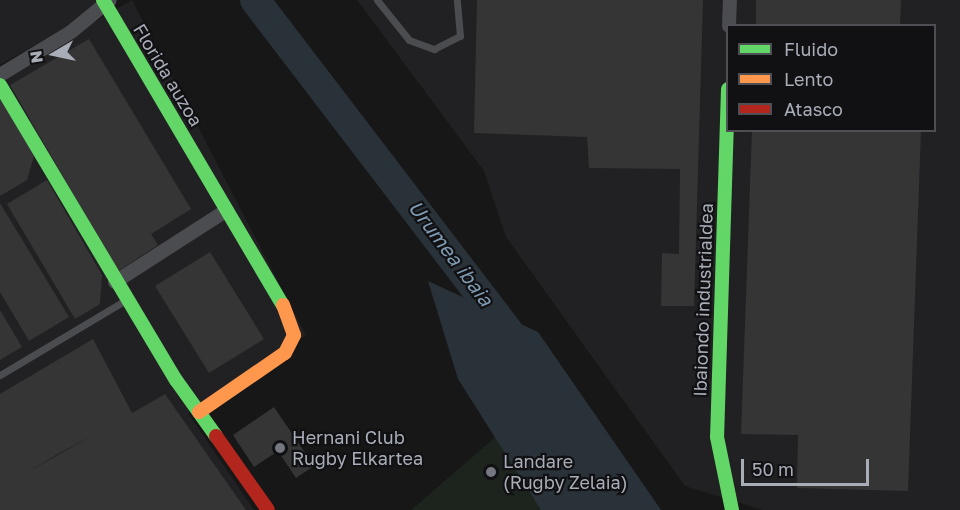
<!DOCTYPE html>
<html>
<head>
<meta charset="utf-8">
<style>
  body { margin:0 }
  #map { position:relative; width:960px; height:510px; overflow:hidden; background:#171717; font-family:"Golos Text",sans-serif }
  div>[style] { position:absolute }
  .built>* { inset:0; background:#212123 }
  .green>* { inset:0; background:#1d241e }
  .water>* { inset:0; background:#2a3239 }
  .river>* { height:30px; margin:-15px; padding:0 15px; transform-origin:15px; border-radius:15px; background:#2a3239 }
  .building>* { inset:0; background:#353536 }
  .lane>* { height:7px; margin:-3.5px; padding:0 3.5px; transform-origin:3.5px; border-radius:3.5px; background:#4b4c50 }
  .street>* { height:14px; margin:-7px; padding:0 7px; transform-origin:7px; border-radius:7px; background:#4b4c50 }
  .fast>* { height:14px; margin:-7px; padding:0 7px; transform-origin:7px; border-radius:7px; background:#63d668 }
  .slow>* { height:14px; margin:-7px; padding:0 7px; transform-origin:7px; border-radius:7px; background:#ff974d }
  .jam>* { height:14px; margin:-7px; padding:0 7px; transform-origin:7px; border-radius:7px; background:#b3261e }
  .dots>* { width:16px; height:16px; translate:-50% -50%; box-sizing:border-box; border:3px solid #111113; border-radius:50% }
  span { translate:-50% -50%; white-space:nowrap; text-align:center; line-height:1.15; -webkit-text-stroke:4.5px #111113; paint-order:stroke }
  .street-label { font-size:18px; color:#a8adb8 }
  .poi-label { font-size:18px; color:#a8adb8 }
  .left { translate:0 -50%; text-align:left }
  .water-label { font-size:20px; color:#7f9bb3; font-style:italic }
  .legend { position:absolute; left:726px; top:24px; width:210px; height:108px; box-sizing:border-box; background:#111113; border:2px solid #4d4f55; margin:0; padding:8px 10px; list-style:none; font-size:18px; color:#a8adb8 }
  .legend li { display:flex; align-items:center; gap:12px; height:30px }
  .legend b { width:30px; border:2px solid #4d4f55 }
  .north { position:absolute; left:24px; top:24px; width:60px; height:60px; -webkit-text-stroke:4px #111113; paint-order:stroke; rotate:261deg; font-size:16px; font-weight:700; line-height:24px; text-align:center; color:#a8adb8 }
  .north::after { content:''; display:block; margin:auto; width:21px; height:27px; background:#a8adb8; clip-path:polygon(50% 0,100% 100%,50% 72%,0 100%) }
  .scale { position:absolute; left:741px; top:459px; width:128px; height:27px; box-sizing:border-box; border:3px solid #a8adb8; border-top:0; padding-left:8px; font-size:18px; line-height:21px; white-space:nowrap; color:#a8adb8; -webkit-text-stroke:4px #111113; paint-order:stroke }
</style>
</head>
<body>
<div id="map">
  <div class="built">
    <div style="clip-path:polygon(0 0,103px 0,106px 5px,0 65px)"></div>
    <div style="clip-path:polygon(132px 0,306px 335px,188px 413px,254px 510px,0 510px,0 77px)"></div>
    <div style="clip-path:polygon(evenodd,357px 0,960px 0,960px 510px,763px 510px,685px 486px,506px 237px,484px 171px,357px 0,728px 26px,934px 26px,934px 130px,728px 130px,728px 26px)"></div>
  </div>
  <div class="green">
    <div style="clip-path:polygon(500px 433px,553px 510px,411px 510px)"></div>
  </div>
  <div class="water">
    <div style="clip-path:polygon(428px 281px,538px 332px,661px 510px,541px 510px,458px 379px)"></div>
  </div>
  <div class="river">
    <div style="left:255px;top:0;width:436px;rotate:52.6deg"></div>
  </div>
  <div class="building">
    <div style="clip-path:polygon(477px 0,703px 0,694px 306px,661px 306px,662px 253px,679px 254px,680px 169px,589px 168px,587px 137px,474px 133px)"></div>
    <div style="clip-path:polygon(756px 0,901px 0,900px 26px,756px 26px)"></div>
    <div style="clip-path:polygon(89px 39px,191px 209px,151px 234px,158px 245px,118px 271px,10px 85px)"></div>
    <div style="clip-path:polygon(0 97px,34px 156px,27px 180px,0 196px)"></div>
    <div style="clip-path:polygon(752px 130px,921px 130px,908px 491px,797px 488px,798px 435px,741px 434px)"></div>
    <div style="clip-path:polygon(47px 180px,102px 275px,100px 304px,75px 319px,7px 204px)"></div>
    <div style="clip-path:polygon(0 203px,69px 317px,29px 341px,0 292px)"></div>
    <div style="clip-path:polygon(210px 252px,264px 339px,209px 373px,155px 286px)"></div>
    <div style="clip-path:polygon(0 310px,22px 347px,0 360px)"></div>
    <div style="clip-path:polygon(evenodd,93px 339px,132px 413px,165px 394px,246px 510px,0 510px,0 394px,93px 339px,93px 435px,28px 472px,56px 455px,93px 435px)"></div>
    <div style="clip-path:polygon(274px 407px,314px 466px,296px 478px,278px 451px,254px 467px,233px 435px)"></div>
  </div>
  <div class="lane">
    <div style="left:377px;top:0;width:51px;rotate:51.3deg"></div>
    <div style="left:409px;top:40px;width:27px;rotate:20deg"></div>
    <div style="left:434px;top:49px;width:29px;rotate:-27deg"></div>
    <div style="left:460px;top:36px;width:36px;rotate:-95deg"></div>
    <div style="left:0;top:375px;width:147px;rotate:-30.8deg"></div>
  </div>
  <div class="street">
    <div style="left:729px;top:26px;width:26px;rotate:-88deg"></div>
    <div style="left:0;top:75px;width:83px;rotate:-31.2deg"></div>
    <div style="left:71px;top:32px;width:50px;rotate:-39.4deg"></div>
    <div style="left:115px;top:282px;width:133px;rotate:-32.7deg"></div>
  </div>
  <div class="fast">
    <div style="left:103px;top:0;width:354px;rotate:59.5deg"></div>
    <div style="left:0;top:85px;width:344px;rotate:59.2deg"></div>
    <div style="left:176px;top:380px;width:69px;rotate:54.5deg"></div>
    <div style="left:728px;top:89px;width:348px;rotate:91.8deg"></div>
    <div style="left:717px;top:437px;width:75px;rotate:78.4deg"></div>
  </div>
  <div class="slow">
    <div style="left:199px;top:412px;width:104px;rotate:-34.5deg"></div>
    <div style="left:285px;top:353px;width:20px;rotate:-63deg"></div>
    <div style="left:294px;top:335px;width:32px;rotate:-110deg"></div>
  </div>
  <div class="jam">
    <div style="left:216px;top:436px;width:90px;rotate:54.9deg"></div>
  </div>
  <div class="dots">
    <div style="left:280px;top:448px;background:#757880"></div>
    <div style="left:491px;top:472px;background:#757880"></div>
  </div>
  <div class="street-label">
    <span style="left:168px;top:75px;rotate:59deg">Florida auzoa</span>
    <span style="left:703px;top:300px;rotate:-88deg">Ibaiondo industrialdea</span>
  </div>
  <div class="poi-label">
    <span class="left" style="left:292px;top:448px">Hernani Club<br>Rugby Elkartea</span>
    <span class="left" style="left:503px;top:472px">Landare<br>(Rugby Zelaia)</span>
  </div>
  <div class="water-label">
    <span style="left:451px;top:253px;rotate:53deg">Urumea ibaia</span>
  </div>
  <ul class="legend">
  <li><b style="height:8px;background:#63d668"></b>Fluido</li>
  <li><b style="height:8px;background:#ff974d"></b>Lento</li>
  <li><b style="height:8px;background:#b3261e"></b>Atasco</li>
  </ul>
  <div class="north">N</div>
  <div class="scale">50 m</div>
</div>
</body>
</html>
